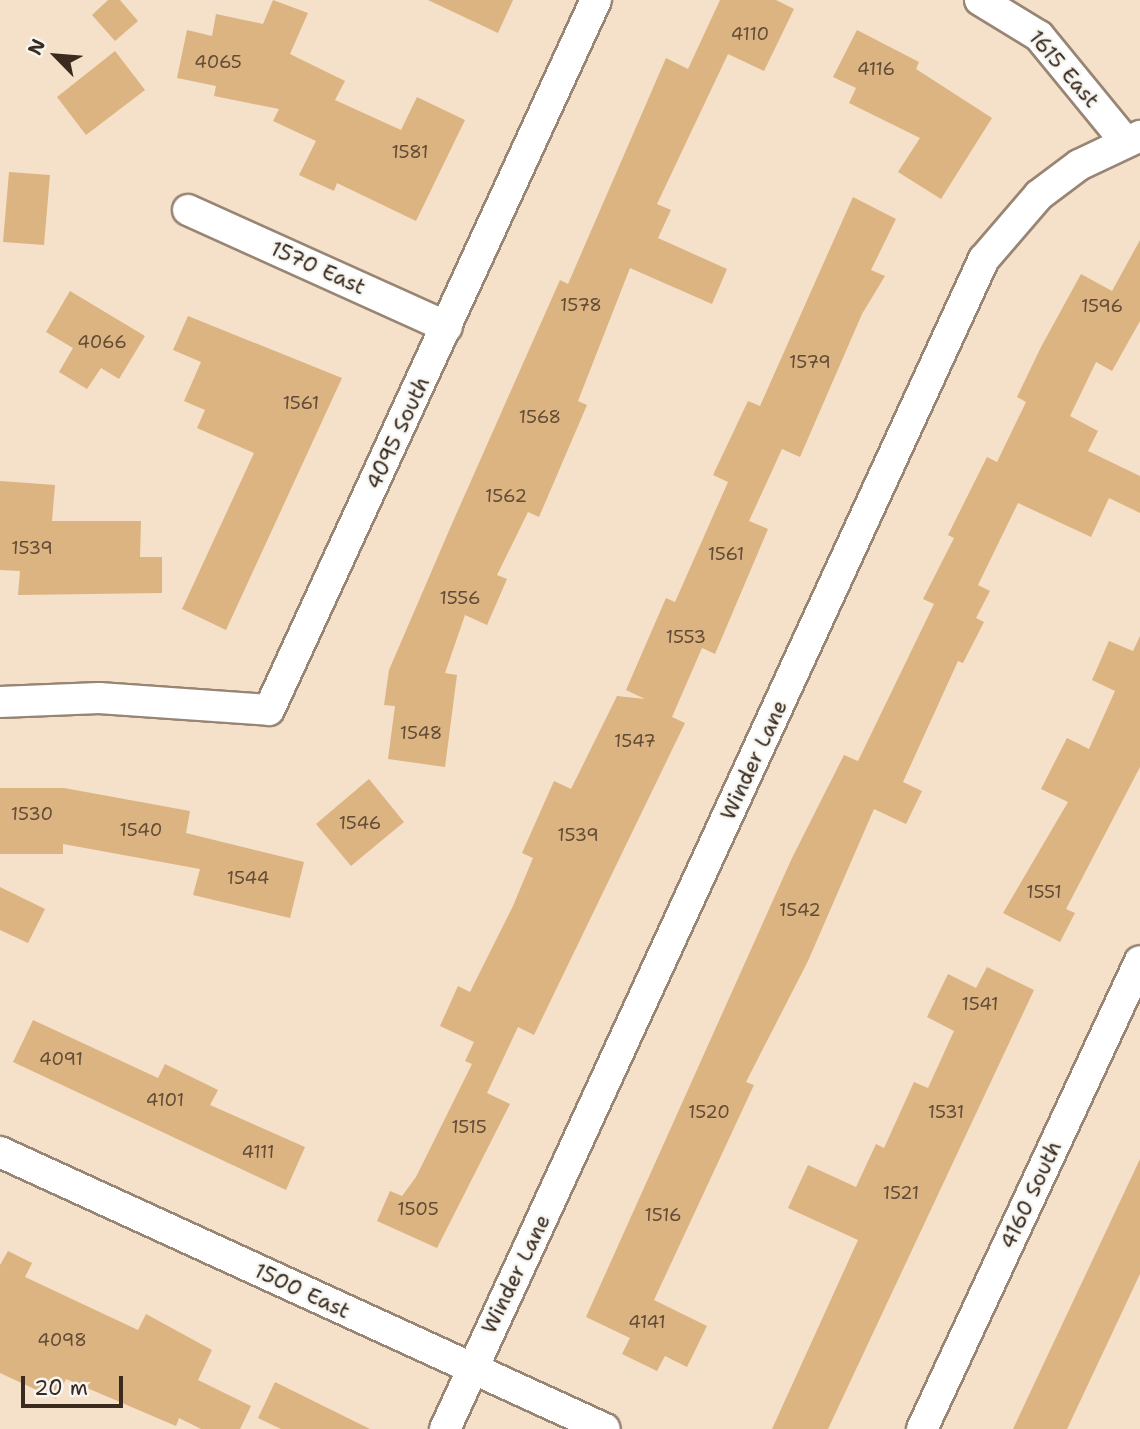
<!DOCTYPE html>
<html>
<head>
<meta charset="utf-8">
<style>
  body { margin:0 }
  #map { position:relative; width:1140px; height:1429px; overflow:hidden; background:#f5e0c9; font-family:"Shantell Sans",sans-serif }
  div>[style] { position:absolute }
  .building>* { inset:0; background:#dcb482 }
  .roads { filter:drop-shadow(2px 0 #988574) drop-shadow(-2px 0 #988574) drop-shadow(0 2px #988574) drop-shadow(0 -2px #988574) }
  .street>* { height:30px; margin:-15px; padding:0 15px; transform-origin:15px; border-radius:15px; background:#fff }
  span { translate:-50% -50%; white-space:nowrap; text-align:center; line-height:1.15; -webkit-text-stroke:5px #f6f6f2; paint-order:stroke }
  .number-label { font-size:18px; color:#634c37 }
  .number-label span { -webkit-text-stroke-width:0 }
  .street-label { font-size:21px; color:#3b2a1e }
  .north { position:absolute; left:21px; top:21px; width:70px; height:70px; -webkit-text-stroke:5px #f6f6f2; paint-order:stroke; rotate:295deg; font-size:19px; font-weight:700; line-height:28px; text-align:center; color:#3b2a1e }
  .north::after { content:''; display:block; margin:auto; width:24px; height:32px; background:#3b2a1e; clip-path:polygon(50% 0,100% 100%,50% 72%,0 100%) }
  .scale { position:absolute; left:21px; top:1376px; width:102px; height:32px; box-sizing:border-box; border:4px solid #3b2a1e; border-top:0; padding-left:9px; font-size:21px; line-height:24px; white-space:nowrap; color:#3b2a1e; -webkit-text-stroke:5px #f6f6f2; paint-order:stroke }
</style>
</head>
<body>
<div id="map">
  <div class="building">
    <div style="clip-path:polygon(108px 0,120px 0,138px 21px,115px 41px,92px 15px)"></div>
    <div style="clip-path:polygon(273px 0,308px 13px,290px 54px,345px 81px,335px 100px,401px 130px,417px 97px,465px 120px,416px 221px,337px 183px,334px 191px,299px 175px,316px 141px,273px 121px,279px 109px,214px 96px,216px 86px,177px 78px,187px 30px,212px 36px,216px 14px,263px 24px)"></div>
    <div style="clip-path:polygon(428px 0,513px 0,498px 33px)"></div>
    <div style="clip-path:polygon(720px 0,776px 0,794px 9px,764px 71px,728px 54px,657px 204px,671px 210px,658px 238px,727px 269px,712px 304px,630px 268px,578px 401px,587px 405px,539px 517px,528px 512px,497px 575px,507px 579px,487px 625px,465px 615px,445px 673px,457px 675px,445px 767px,388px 759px,395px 706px,384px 705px,389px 670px,451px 526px,560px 280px,568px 284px,666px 58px,688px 69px)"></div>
    <div style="clip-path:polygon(857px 30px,919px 62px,916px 69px,992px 118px,941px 199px,898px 172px,920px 138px,849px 103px,856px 88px,833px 77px)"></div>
    <div style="clip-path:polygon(115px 51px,145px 90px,86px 135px,57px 97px)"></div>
    <div style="clip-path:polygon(9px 172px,50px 175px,44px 245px,3px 242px)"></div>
    <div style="clip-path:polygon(853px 197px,896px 219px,871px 270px,885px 276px,862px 314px,800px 457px,782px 449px,749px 521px,768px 529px,715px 654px,702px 648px,672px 717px,685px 723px,534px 1035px,518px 1027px,487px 1093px,510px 1104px,437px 1248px,377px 1221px,390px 1191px,402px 1196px,416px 1177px,472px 1064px,465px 1061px,474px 1042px,440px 1026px,458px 986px,470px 992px,513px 906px,533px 858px,522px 853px,554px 781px,571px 789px,617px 696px,645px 699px,626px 690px,666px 598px,675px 602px,728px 482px,713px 475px,748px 401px,760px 406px)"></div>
    <div style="clip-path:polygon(1140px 240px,1140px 321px,1112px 371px,1096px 362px,1070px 416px,1098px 431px,1088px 451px,1140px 476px,1140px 513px,1109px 498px,1091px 537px,1018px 503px,978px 585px,990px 591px,976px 618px,984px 622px,963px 663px,958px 661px,903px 782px,922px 791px,906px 824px,874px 809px,808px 961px,746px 1082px,754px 1085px,654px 1300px,707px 1326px,687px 1367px,665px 1356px,657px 1371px,622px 1354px,630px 1338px,586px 1317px,792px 858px,844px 755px,858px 761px,934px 604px,923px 599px,954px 538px,948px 535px,987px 457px,997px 462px,1026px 402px,1017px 397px,1041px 347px,1081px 274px,1112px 291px)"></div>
    <div style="clip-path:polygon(70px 291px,145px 336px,119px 379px,101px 368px,87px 389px,59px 372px,73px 348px,46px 332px)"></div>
    <div style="clip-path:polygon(188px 316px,342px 378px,226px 630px,182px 609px,254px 453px,197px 428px,205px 410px,184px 401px,201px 362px,173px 350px)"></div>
    <div style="clip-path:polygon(0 481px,55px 485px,52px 521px,141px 521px,140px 557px,162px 557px,162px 593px,18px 595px,20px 571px,0 570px)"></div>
    <div style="clip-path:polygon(1140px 636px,1140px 767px,1066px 909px,1075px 913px,1060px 942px,1003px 913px,1068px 802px,1041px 789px,1067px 738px,1089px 749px,1115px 691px,1092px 680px,1109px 641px,1133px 651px)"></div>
    <div style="clip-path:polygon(369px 779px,404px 822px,351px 866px,316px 824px)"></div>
    <div style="clip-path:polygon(0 788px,64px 788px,190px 811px,186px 833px,304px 862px,290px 918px,193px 895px,200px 869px,63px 844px,63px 854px,0 854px)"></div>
    <div style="clip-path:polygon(0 887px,45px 909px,28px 943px,0 930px)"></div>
    <div style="clip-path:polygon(987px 967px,1034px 990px,828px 1429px,772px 1429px,858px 1240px,788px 1208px,808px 1165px,856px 1187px,876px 1144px,884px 1148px,914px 1082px,928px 1088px,954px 1031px,927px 1017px,948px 974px,976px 988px)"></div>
    <div style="clip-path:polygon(33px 1020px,158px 1078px,165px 1064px,218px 1090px,210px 1105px,305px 1147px,286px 1190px,13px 1062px)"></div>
    <div style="clip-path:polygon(1140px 1159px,1140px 1274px,1067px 1429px,1013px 1429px)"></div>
    <div style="clip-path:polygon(8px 1251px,32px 1263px,25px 1277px,138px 1330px,146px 1314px,212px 1350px,198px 1380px,251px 1406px,240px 1429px,201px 1429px,179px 1418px,176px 1426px,66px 1379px,56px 1399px,0 1373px,0 1265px)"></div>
    <div style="clip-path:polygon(275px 1382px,370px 1429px,281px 1429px,258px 1418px)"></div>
  </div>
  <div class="roads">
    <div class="street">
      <div style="left:980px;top:0;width:69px;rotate:31.4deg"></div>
      <div style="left:1039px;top:36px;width:136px;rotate:50.7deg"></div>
      <div style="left:188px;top:210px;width:284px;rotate:24.3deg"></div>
      <div style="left:0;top:702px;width:99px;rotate:-2.3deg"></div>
      <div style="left:99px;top:698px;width:170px;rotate:4deg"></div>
      <div style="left:269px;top:710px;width:782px;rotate:-65.27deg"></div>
      <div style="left:0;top:1152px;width:665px;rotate:24.6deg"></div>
      <div style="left:445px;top:1429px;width:1288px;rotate:-65.27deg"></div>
      <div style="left:984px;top:259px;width:84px;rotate:-49.3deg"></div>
      <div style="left:1039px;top:195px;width:50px;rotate:-36.9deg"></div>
      <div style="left:1079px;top:165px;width:68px;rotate:-25.4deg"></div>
      <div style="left:922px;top:1429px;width:516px;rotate:-65.02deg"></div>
    </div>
  </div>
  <div class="number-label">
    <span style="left:750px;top:34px">4110</span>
    <span style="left:218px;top:62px">4065</span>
    <span style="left:876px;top:69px">4116</span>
    <span style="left:410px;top:152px">1581</span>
    <span style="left:581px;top:305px">1578</span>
    <span style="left:1102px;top:306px">1596</span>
    <span style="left:102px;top:342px">4066</span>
    <span style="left:810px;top:362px">1579</span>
    <span style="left:301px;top:403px">1561</span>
    <span style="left:540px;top:417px">1568</span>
    <span style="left:506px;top:496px">1562</span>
    <span style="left:32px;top:548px">1539</span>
    <span style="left:726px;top:554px">1561</span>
    <span style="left:460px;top:598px">1556</span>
    <span style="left:686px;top:637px">1553</span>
    <span style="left:421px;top:733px">1548</span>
    <span style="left:635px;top:741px">1547</span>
    <span style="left:32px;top:814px">1530</span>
    <span style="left:360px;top:823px">1546</span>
    <span style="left:141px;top:830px">1540</span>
    <span style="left:578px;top:835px">1539</span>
    <span style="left:248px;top:878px">1544</span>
    <span style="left:1044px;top:892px">1551</span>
    <span style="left:800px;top:910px">1542</span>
    <span style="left:980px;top:1004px">1541</span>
    <span style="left:61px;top:1059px">4091</span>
    <span style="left:165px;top:1100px">4101</span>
    <span style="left:709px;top:1112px">1520</span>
    <span style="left:946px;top:1112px">1531</span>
    <span style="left:469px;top:1127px">1515</span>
    <span style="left:258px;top:1152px">4111</span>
    <span style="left:901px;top:1193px">1521</span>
    <span style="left:418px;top:1209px">1505</span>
    <span style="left:663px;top:1215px">1516</span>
    <span style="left:647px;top:1322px">4141</span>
    <span style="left:62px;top:1340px">4098</span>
  </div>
  <div class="street-label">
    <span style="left:1064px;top:69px;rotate:49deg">1615 East</span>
    <span style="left:318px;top:268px;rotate:24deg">1570 East</span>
    <span style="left:398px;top:433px;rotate:-65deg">4095 South</span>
    <span style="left:754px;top:760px;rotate:-65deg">Winder Lane</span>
    <span style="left:1031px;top:1195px;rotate:-65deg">4160 South</span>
    <span style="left:516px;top:1274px;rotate:-64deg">Winder Lane</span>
    <span style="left:302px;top:1291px;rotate:25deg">1500 East</span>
  </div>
  <div class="north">N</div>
  <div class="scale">20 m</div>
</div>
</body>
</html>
